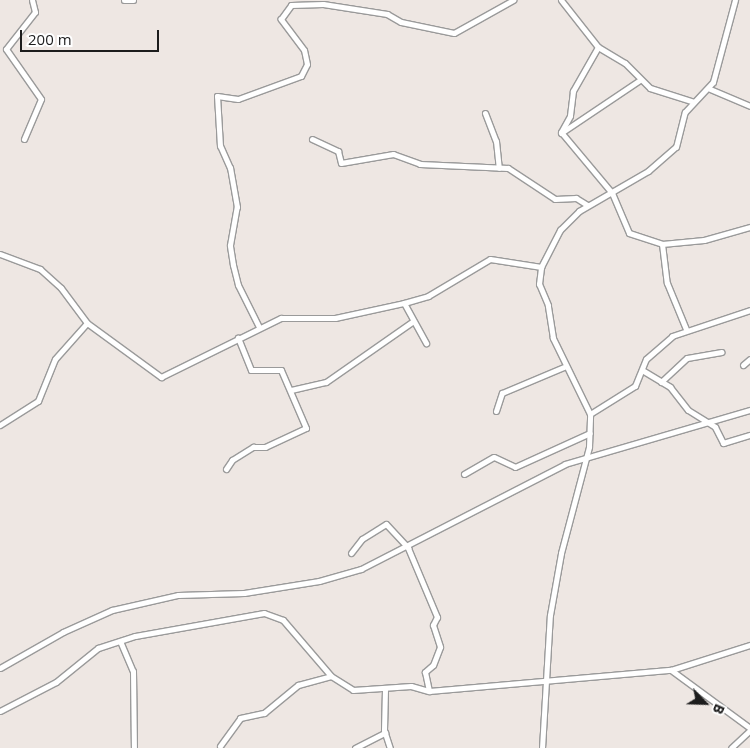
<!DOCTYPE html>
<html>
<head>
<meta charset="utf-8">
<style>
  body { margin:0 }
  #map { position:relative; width:750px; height:748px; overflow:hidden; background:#eee7e3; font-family:"Open Sans",sans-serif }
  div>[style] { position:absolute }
  .roads { filter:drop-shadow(1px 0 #9a9a9a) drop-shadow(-1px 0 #9a9a9a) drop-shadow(0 1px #9a9a9a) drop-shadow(0 -1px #9a9a9a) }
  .minor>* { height:5px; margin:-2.5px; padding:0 2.5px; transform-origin:2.5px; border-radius:2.5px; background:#fff }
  span { translate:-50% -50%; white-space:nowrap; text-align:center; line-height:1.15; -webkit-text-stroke:4px #fff; paint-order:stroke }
  .north { position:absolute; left:680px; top:678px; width:50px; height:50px; -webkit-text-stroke:4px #fff; paint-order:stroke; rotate:114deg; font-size:14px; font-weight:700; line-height:20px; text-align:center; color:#1d1d1d }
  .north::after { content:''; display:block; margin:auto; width:18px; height:22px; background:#1d1d1d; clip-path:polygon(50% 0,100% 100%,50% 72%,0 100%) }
  .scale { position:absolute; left:20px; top:30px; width:139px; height:22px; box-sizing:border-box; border:2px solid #1d1d1d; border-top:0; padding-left:6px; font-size:15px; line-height:18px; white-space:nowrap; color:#1d1d1d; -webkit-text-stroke:4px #fff; paint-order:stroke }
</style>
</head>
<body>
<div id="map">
  <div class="roads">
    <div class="minor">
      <div style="left:124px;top:0;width:9px"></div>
      <div style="left:561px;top:0;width:60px;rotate:51.8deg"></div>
      <div style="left:598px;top:47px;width:51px;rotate:119.6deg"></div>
      <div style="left:573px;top:91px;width:25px;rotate:97deg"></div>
      <div style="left:570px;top:116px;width:18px;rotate:119deg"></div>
      <div style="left:561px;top:132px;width:80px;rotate:50.1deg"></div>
      <div style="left:612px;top:193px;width:43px;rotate:67deg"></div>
      <div style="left:629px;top:233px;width:35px;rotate:18deg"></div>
      <div style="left:662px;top:244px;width:39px;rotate:83deg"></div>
      <div style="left:667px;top:283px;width:50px;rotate:67.6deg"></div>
      <div style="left:598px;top:47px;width:31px;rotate:31deg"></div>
      <div style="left:625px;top:63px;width:35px;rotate:45deg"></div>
      <div style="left:650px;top:88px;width:46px;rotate:17.7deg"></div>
      <div style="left:710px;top:89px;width:43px;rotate:23deg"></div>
      <div style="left:485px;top:113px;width:30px;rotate:69deg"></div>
      <div style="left:496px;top:141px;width:27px;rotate:84deg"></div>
      <div style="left:561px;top:133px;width:95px;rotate:-33.9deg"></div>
      <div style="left:24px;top:139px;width:43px;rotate:-67deg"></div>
      <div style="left:41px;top:99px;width:61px;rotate:-125deg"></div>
      <div style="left:6px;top:49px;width:47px;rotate:-51.9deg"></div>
      <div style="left:35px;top:12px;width:12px;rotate:-104deg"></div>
      <div style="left:312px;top:139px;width:29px;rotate:25deg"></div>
      <div style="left:338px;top:151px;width:12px;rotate:76deg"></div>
      <div style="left:341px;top:163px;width:53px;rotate:-9.8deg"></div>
      <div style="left:393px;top:154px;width:29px;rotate:20deg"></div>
      <div style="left:420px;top:164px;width:88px;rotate:2.6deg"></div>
      <div style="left:508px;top:168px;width:56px;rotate:33.4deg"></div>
      <div style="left:555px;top:199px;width:21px;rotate:-3deg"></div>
      <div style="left:576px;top:198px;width:13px;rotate:32deg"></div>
      <div style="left:662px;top:244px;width:42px;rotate:-5.4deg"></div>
      <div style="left:704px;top:240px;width:48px;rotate:-15.8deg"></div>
      <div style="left:0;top:254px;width:43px;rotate:20.6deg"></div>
      <div style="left:40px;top:269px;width:28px;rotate:42deg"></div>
      <div style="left:61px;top:288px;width:44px;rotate:53.4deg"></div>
      <div style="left:87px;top:323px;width:92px;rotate:36.1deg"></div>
      <div style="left:161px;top:377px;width:134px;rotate:-26.2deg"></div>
      <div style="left:281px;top:318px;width:54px"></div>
      <div style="left:335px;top:318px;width:71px;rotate:-12.3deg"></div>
      <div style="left:404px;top:303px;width:25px;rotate:-16deg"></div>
      <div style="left:428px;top:296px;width:72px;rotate:-30.8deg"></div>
      <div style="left:490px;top:259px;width:52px;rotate:8.9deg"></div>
      <div style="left:404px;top:303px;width:46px;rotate:61.2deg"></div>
      <div style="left:259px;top:327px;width:47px;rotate:-116.6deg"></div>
      <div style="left:238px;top:285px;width:21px;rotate:-104deg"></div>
      <div style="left:233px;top:265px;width:20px;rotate:-99deg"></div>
      <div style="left:230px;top:245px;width:39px;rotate:-80deg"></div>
      <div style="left:237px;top:207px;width:40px;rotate:-100deg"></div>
      <div style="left:230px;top:168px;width:24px;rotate:-114deg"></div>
      <div style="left:220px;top:146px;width:50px;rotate:-93.4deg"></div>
      <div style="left:217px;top:96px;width:21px;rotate:8deg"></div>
      <div style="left:238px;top:99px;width:67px;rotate:-20.1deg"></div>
      <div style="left:301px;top:76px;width:13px;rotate:-63deg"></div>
      <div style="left:307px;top:64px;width:14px;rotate:-102deg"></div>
      <div style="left:304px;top:50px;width:39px;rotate:-127deg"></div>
      <div style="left:281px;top:19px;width:17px;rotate:-54deg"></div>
      <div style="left:291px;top:5px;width:32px;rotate:-2deg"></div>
      <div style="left:323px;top:4px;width:65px;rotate:8.9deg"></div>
      <div style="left:387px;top:14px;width:16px;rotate:30deg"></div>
      <div style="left:401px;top:22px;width:54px;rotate:11.7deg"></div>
      <div style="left:454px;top:33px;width:68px;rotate:-29.2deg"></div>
      <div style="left:743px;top:365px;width:9px;rotate:-41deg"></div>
      <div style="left:642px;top:370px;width:33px;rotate:31deg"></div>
      <div style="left:670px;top:387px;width:29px;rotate:52deg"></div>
      <div style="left:688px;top:410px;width:32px;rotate:32deg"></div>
      <div style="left:715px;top:427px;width:18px;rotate:63deg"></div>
      <div style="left:723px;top:443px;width:28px;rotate:-17deg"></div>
      <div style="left:661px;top:382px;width:35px;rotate:-43deg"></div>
      <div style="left:687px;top:358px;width:35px;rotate:-10deg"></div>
      <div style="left:291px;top:390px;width:36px;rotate:-13deg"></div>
      <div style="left:326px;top:382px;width:105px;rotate:-34.9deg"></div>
      <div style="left:496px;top:411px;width:19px;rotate:-72deg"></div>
      <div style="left:502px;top:393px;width:67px;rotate:-22.8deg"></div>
      <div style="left:590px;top:414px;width:85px;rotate:-116deg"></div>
      <div style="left:553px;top:338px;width:33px;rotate:-99deg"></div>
      <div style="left:548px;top:305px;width:23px;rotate:-113deg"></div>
      <div style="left:539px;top:284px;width:17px;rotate:-83deg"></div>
      <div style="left:541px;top:267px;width:42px;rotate:-62.8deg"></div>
      <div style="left:560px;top:230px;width:27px;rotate:-45deg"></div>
      <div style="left:579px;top:211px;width:80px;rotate:-30.1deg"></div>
      <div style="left:648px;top:171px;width:37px;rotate:-41deg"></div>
      <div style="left:676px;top:147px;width:36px;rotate:-76deg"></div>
      <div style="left:685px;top:112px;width:41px;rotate:-47deg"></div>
      <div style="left:713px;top:82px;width:85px;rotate:-75deg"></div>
      <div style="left:0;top:425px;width:45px;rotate:-32.3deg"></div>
      <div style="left:38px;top:401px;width:45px;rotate:-68deg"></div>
      <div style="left:55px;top:359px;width:48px;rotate:-48.4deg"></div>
      <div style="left:226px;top:469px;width:11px;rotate:-56deg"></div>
      <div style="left:232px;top:460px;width:25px;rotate:-32deg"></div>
      <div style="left:253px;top:447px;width:12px"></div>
      <div style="left:265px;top:447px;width:45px;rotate:-24.9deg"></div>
      <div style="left:306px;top:428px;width:63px;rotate:-113.3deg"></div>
      <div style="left:281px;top:370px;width:30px;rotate:180deg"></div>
      <div style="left:251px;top:370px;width:35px;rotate:-112deg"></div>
      <div style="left:464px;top:474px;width:34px;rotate:-30deg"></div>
      <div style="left:494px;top:457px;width:23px;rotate:25deg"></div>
      <div style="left:515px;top:467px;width:82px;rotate:-24.4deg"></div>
      <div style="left:351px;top:553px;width:18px;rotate:-52deg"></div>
      <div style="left:362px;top:539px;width:28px;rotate:-32deg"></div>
      <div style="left:386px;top:524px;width:33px;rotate:47deg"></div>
      <div style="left:408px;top:548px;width:75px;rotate:67.2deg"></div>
      <div style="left:437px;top:617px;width:9px;rotate:117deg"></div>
      <div style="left:433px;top:625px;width:23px;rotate:72deg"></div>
      <div style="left:440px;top:647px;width:19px;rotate:111deg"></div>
      <div style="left:433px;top:665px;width:11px;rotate:139deg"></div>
      <div style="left:425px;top:672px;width:19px;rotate:78deg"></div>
      <div style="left:120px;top:641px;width:33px;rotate:67deg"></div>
      <div style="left:133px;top:671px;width:77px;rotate:89.3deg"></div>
      <div style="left:0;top:668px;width:73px;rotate:-29.7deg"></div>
      <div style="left:63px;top:632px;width:54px;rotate:-24.2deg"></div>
      <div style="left:112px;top:610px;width:68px;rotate:-12.8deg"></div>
      <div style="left:178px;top:595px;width:66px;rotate:-1.7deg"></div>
      <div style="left:244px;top:593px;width:76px;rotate:-9.1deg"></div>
      <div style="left:319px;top:581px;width:44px;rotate:-15.9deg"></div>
      <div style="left:361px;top:569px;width:229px;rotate:-27.2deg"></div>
      <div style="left:565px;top:464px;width:193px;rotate:-16.3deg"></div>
      <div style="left:671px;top:670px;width:98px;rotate:36.3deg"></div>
      <div style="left:385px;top:689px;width:41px;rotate:91.4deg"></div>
      <div style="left:384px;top:730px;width:19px;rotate:72deg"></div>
      <div style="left:0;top:711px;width:63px;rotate:-27.4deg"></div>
      <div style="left:56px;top:682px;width:54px;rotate:-39deg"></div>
      <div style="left:98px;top:648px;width:39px;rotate:-18deg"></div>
      <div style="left:135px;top:636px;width:131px;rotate:-10.1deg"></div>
      <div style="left:264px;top:613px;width:20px;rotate:20deg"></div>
      <div style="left:283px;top:620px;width:74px;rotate:49.4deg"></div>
      <div style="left:331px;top:676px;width:26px;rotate:32deg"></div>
      <div style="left:353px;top:690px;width:58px;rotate:-3.9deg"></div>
      <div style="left:411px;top:686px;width:19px;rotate:16deg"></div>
      <div style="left:429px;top:691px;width:243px;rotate:-5deg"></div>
      <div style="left:671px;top:670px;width:83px;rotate:-17.6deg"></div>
      <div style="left:220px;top:746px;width:34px;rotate:-54deg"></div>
      <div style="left:240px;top:718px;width:25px;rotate:-12deg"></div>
      <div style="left:264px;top:713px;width:44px;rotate:-39.5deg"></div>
      <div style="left:298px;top:685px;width:34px;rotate:-15deg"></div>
      <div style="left:355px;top:748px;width:34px;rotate:-27deg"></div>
      <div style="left:542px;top:748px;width:133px;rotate:-86.6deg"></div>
      <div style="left:550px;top:615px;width:63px;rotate:-79.9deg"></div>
      <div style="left:561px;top:553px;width:110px;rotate:-75.2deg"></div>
      <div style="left:589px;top:447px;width:33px;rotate:-88deg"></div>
      <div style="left:590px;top:414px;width:53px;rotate:-31.9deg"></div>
      <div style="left:635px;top:386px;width:29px;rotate:-68deg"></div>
      <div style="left:646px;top:359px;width:35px;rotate:-41deg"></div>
      <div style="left:672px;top:336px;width:82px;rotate:-18.4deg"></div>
      <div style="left:731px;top:748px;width:26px;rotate:-43deg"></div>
    </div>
  </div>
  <div class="north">B</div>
  <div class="scale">200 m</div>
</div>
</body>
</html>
